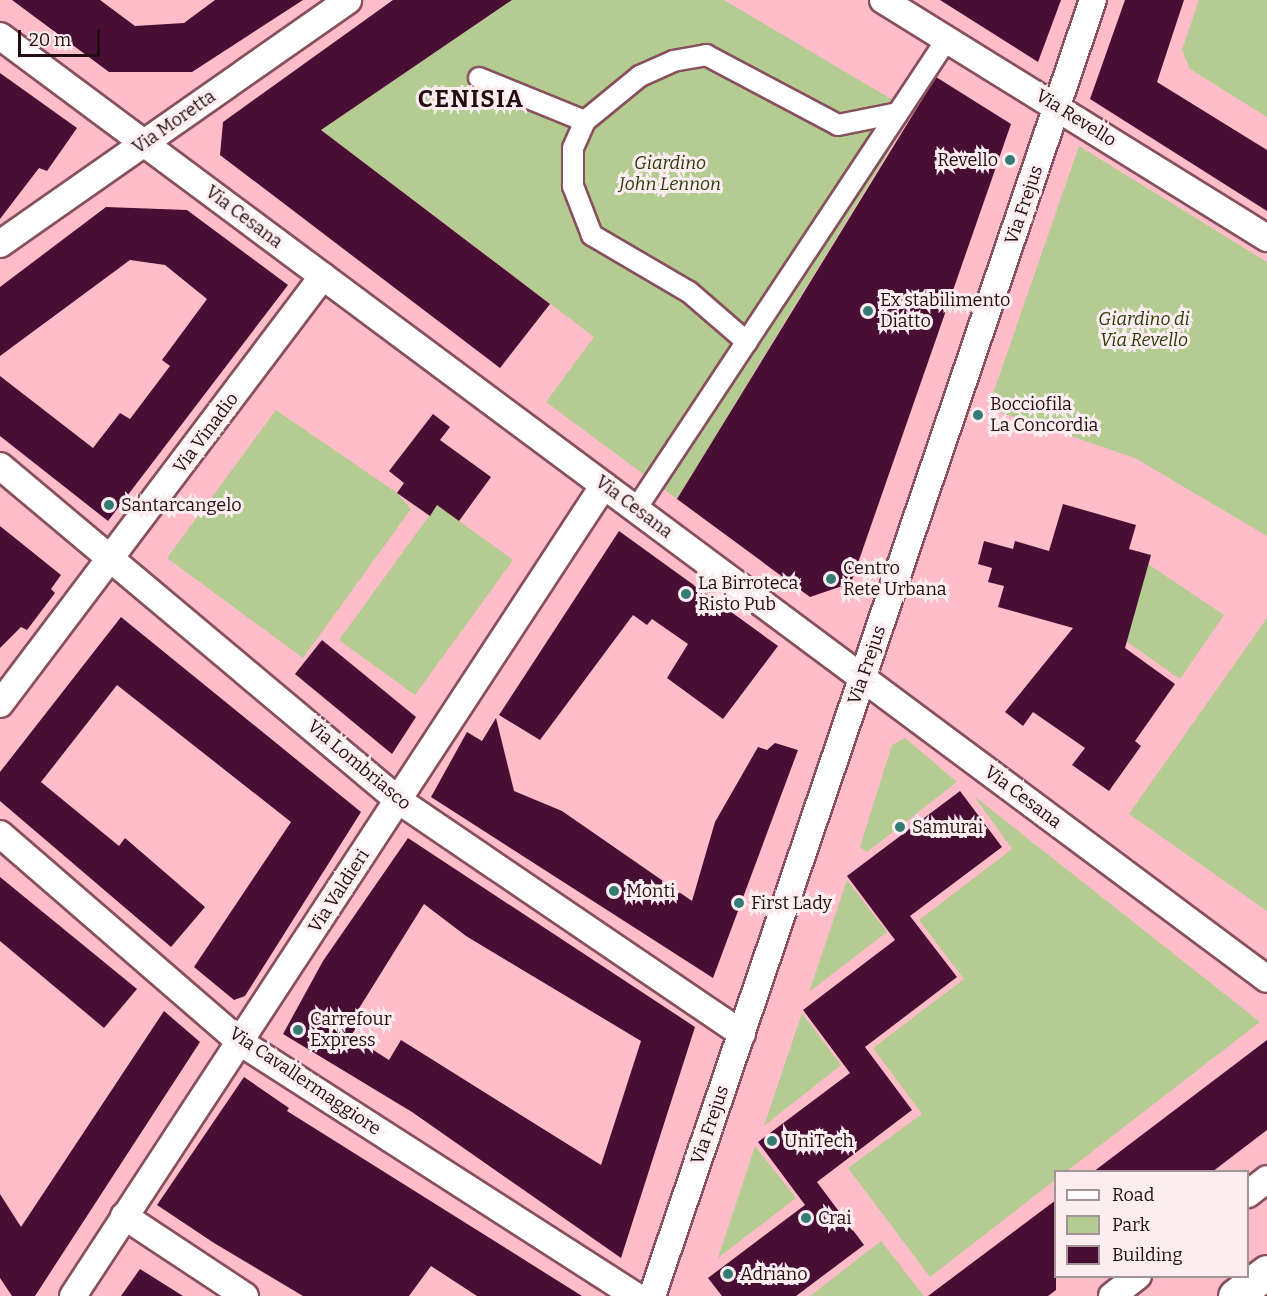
<!DOCTYPE html>
<html>
<head>
<meta charset="utf-8">
<style>
  body { margin:0 }
  #map { position:relative; width:1267px; height:1296px; overflow:hidden; background:#febdc9; font-family:Bitter,serif }
  div>[style] { position:absolute }
  .green>* { inset:0; background:#b4cb92 }
  .building>* { inset:0; background:#490e34 }
  .roads { filter:drop-shadow(2px 0 #87505c) drop-shadow(-2px 0 #87505c) drop-shadow(0 2px #87505c) drop-shadow(0 -2px #87505c) }
  .pedestrian>* { height:20px; margin:-10px; padding:0 10px; transform-origin:10px; border-radius:10px; background:#fff }
  .minor>* { height:26px; margin:-13px; padding:0 13px; transform-origin:13px; border-radius:13px; background:#fff }
  .primary>* { height:33px; margin:-16.5px; padding:0 16.5px; transform-origin:16.5px; border-radius:16.5px; background:#fff }
  .dots>* { width:16px; height:16px; translate:-50% -50%; box-sizing:border-box; border:3px solid #fceef0; border-radius:50% }
  span { translate:-50% -50%; white-space:nowrap; text-align:center; line-height:1.15; -webkit-text-stroke:6px #fceef0; paint-order:stroke }
  .street-label { font-size:18px; color:#230d12 }
  .poi-label { font-size:18px; color:#230d12 }
  .right { translate:-100% -50%; text-align:right }
  .left { translate:0 -50%; text-align:left }
  .park-label { font-size:18px; color:#2a3b06; font-style:italic }
  .district-label { font-size:24px; color:#230d12; font-weight:700; letter-spacing:1.5px }
  .legend { position:absolute; left:1054px; top:1170px; width:195px; height:108px; box-sizing:border-box; background:#fceef0; border:2px solid #a59497; margin:0; padding:8px 10px; list-style:none; font-size:18px; color:#230d12 }
  .legend li { display:flex; align-items:center; gap:12px; height:30px }
  .legend b { width:30px; border:2px solid #a59497 }
  .scale { position:absolute; left:18px; top:30px; width:82px; height:27px; box-sizing:border-box; border:3px solid #230d12; border-top:0; padding-left:8px; font-size:18px; line-height:21px; white-space:nowrap; color:#230d12; -webkit-text-stroke:4px #fceef0; paint-order:stroke }
</style>
</head>
<body>
<div id="map">
  <div class="green">
    <div style="clip-path:polygon(512px 0,724px 0,913px 112px,677px 499px,546px 402px,594px 337px,321px 130px)"></div>
    <div style="clip-path:polygon(1199px 0,1267px 0,1267px 117px,1190px 69px,1182px 50px)"></div>
    <div style="clip-path:polygon(1079px 146px,1267px 262px,1267px 536px,1135px 458px,988px 408px)"></div>
    <div style="clip-path:polygon(276px 410px,397px 493px,411px 509px,303px 658px,167px 558px)"></div>
    <div style="clip-path:polygon(437px 505px,513px 560px,415px 695px,339px 640px)"></div>
    <div style="clip-path:polygon(1148px 564px,1224px 615px,1180px 679px,1087px 614px)"></div>
    <div style="clip-path:polygon(1267px 618px,1267px 911px,1129px 814px)"></div>
    <div style="clip-path:polygon(905px 738px,957px 782px,867px 852px,860px 847px,892px 745px)"></div>
    <div style="clip-path:polygon(974px 796px,1260px 1022px,1067px 1171px,1056px 1172px,1055px 1180px,930px 1277px,848px 1168px,922px 1114px,873px 1048px,964px 979px,919px 920px,1012px 849px)"></div>
    <div style="clip-path:polygon(847px 880px,887px 932px,809px 992px)"></div>
    <div style="clip-path:polygon(802px 1013px,841px 1065px,764px 1126px)"></div>
    <div style="clip-path:polygon(755px 1146px,796px 1198px,718px 1258px)"></div>
    <div style="clip-path:polygon(881px 1241px,924px 1296px,810px 1296px)"></div>
  </div>
  <div class="building">
    <div style="clip-path:polygon(12px 0,100px 0,135px 26px,184px 23px,215px 0,303px 0,192px 72px,109px 72px)"></div>
    <div style="clip-path:polygon(393px 0,512px 0,321px 130px,550px 304px,500px 368px,220px 155px,223px 122px)"></div>
    <div style="clip-path:polygon(940px 0,1061px 0,1038px 62px)"></div>
    <div style="clip-path:polygon(1125px 0,1184px 0,1157px 82px,1267px 150px,1267px 211px,1090px 99px)"></div>
    <div style="clip-path:polygon(0 73px,77px 128px,47px 171px,39px 168px,0 219px)"></div>
    <div style="clip-path:polygon(936px 77px,1011px 124px,851px 583px,810px 597px,677px 499px)"></div>
    <div style="clip-path:polygon(106px 207px,187px 210px,288px 285px,108px 521px,0 436px,0 376px,93px 448px,120px 413px,130px 419px,170px 366px,162px 360px,207px 299px,165px 265px,130px 260px,0 356px,0 287px)"></div>
    <div style="clip-path:polygon(433px 414px,450px 427px,440px 440px,491px 477px,459px 521px,437px 505px,430px 516px,397px 493px,404px 483px,389px 471px)"></div>
    <div style="clip-path:polygon(1063px 504px,1136px 525px,1129px 549px,1151px 555px,1125px 648px,1175px 684px,1135px 741px,1141px 746px,1109px 791px,1072px 765px,1085px 748px,1033px 712px,1023px 726px,1005px 712px,1073px 628px,998px 607px,1004px 586px,988px 582px,992px 568px,978px 564px,984px 541px,1013px 549px,1015px 541px,1049px 551px)"></div>
    <div style="clip-path:polygon(0 526px,61px 575px,51px 589px,55px 593px,27px 630px,21px 627px,0 648px)"></div>
    <div style="clip-path:polygon(619px 531px,778px 646px,723px 719px,667px 678px,688px 644px,652px 619px,647px 625px,633px 615px,540px 740px,499px 715px)"></div>
    <div style="clip-path:polygon(121px 617px,361px 812px,245px 996px,234px 1000px,194px 967px,291px 822px,117px 685px,41px 782px,119px 846px,125px 838px,205px 907px,171px 947px,0 801px,0 772px)"></div>
    <div style="clip-path:polygon(322px 640px,416px 717px,392px 754px,295px 674px)"></div>
    <div style="clip-path:polygon(496px 718px,514px 791px,562px 811px,692px 901px,715px 822px,758px 747px,767px 750px,775px 743px,798px 750px,713px 978px,431px 797px,467px 732px,482px 741px)"></div>
    <div style="clip-path:polygon(960px 791px,1002px 847px,910px 916px,957px 977px,865px 1047px,912px 1110px,817px 1182px,864px 1245px,796px 1296px,722px 1296px,708px 1278px,805px 1205px,758px 1142px,850px 1073px,803px 1010px,895px 940px,847px 876px)"></div>
    <div style="clip-path:polygon(evenodd,408px 838px,695px 1027px,621px 1258px,412px 1112px,283px 1034px,323px 961px,408px 838px,424px 904px,466px 936px,641px 1041px,601px 1165px,401px 1040px,389px 1060px,351px 1036px,364px 1014px,358px 1010px,424px 904px)"></div>
    <div style="clip-path:polygon(0 877px,137px 989px,104px 1028px,0 941px)"></div>
    <div style="clip-path:polygon(164px 1011px,200px 1042px,35px 1296px,12px 1296px,0 1278px,0 1194px,21px 1227px)"></div>
    <div style="clip-path:polygon(1267px 1040px,1267px 1130px,1212px 1172px,1093px 1172px)"></div>
    <div style="clip-path:polygon(244px 1077px,289px 1108px,287px 1111px,582px 1296px,477px 1296px,431px 1266px,409px 1296px,303px 1296px,214px 1243px,157px 1205px)"></div>
    <div style="clip-path:polygon(1056px 1200px,1056px 1290px,1048px 1296px,928px 1296px)"></div>
    <div style="clip-path:polygon(140px 1269px,183px 1296px,121px 1296px)"></div>
  </div>
  <div class="roads">
    <div class="pedestrian">
      <div style="left:479px;top:78px;width:114px;rotate:22.1deg"></div>
      <div style="left:747px;top:342px;width:77px;rotate:-139.2deg"></div>
      <div style="left:689px;top:292px;width:113px;rotate:-149.6deg"></div>
      <div style="left:592px;top:235px;width:53px;rotate:-111.2deg"></div>
      <div style="left:573px;top:186px;width:38px;rotate:-90deg"></div>
      <div style="left:573px;top:148px;width:30px;rotate:-66deg"></div>
      <div style="left:585px;top:121px;width:71px;rotate:-39.3deg"></div>
      <div style="left:640px;top:76px;width:36px;rotate:-24deg"></div>
      <div style="left:673px;top:61px;width:34px;rotate:-10deg"></div>
      <div style="left:706px;top:55px;width:149px;rotate:27.9deg"></div>
      <div style="left:838px;top:125px;width:61px;rotate:-11.3deg"></div>
      <div style="left:636px;top:509px;width:564px;rotate:-56.51deg"></div>
    </div>
    <div class="minor">
      <div style="left:883px;top:0;width:452px;rotate:31.8deg"></div>
      <div style="left:0;top:36px;width:1579px;rotate:36.66deg"></div>
      <div style="left:0;top:244px;width:425px;rotate:-35deg"></div>
      <div style="left:0;top:466px;width:520px;rotate:40deg"></div>
      <div style="left:398px;top:800px;width:416px;rotate:34.2deg"></div>
      <div style="left:0;top:704px;width:536px;rotate:-52.96deg"></div>
      <div style="left:0;top:834px;width:318px;rotate:40.9deg"></div>
      <div style="left:240px;top:1042px;width:470px;rotate:32.7deg"></div>
      <div style="left:1248px;top:1194px;width:24px;rotate:-38deg"></div>
      <div style="left:124px;top:1216px;width:145px;rotate:33.5deg"></div>
      <div style="left:73px;top:1296px;width:969px;rotate:-56.79deg"></div>
      <div style="left:652px;top:1296px;width:1369px;rotate:-71.21deg"></div>
      <div style="left:1112px;top:1296px;width:33px;rotate:-38deg"></div>
    </div>
    <div class="primary">
      <div style="left:1235px;top:1296px;width:40px;rotate:-37deg"></div>
    </div>
  </div>
  <div class="dots">
    <div style="left:1010px;top:160px;background:#347b74"></div>
    <div style="left:868px;top:311px;background:#347b74"></div>
    <div style="left:978px;top:415px;background:#347b74"></div>
    <div style="left:109px;top:505px;background:#347b74"></div>
    <div style="left:831px;top:579px;background:#347b74"></div>
    <div style="left:686px;top:594px;background:#347b74"></div>
    <div style="left:900px;top:827px;background:#347b74"></div>
    <div style="left:614px;top:891px;background:#347b74"></div>
    <div style="left:739px;top:903px;background:#347b74"></div>
    <div style="left:298px;top:1030px;background:#347b74"></div>
    <div style="left:772px;top:1141px;background:#347b74"></div>
    <div style="left:806px;top:1218px;background:#347b74"></div>
    <div style="left:728px;top:1274px;background:#347b74"></div>
  </div>
  <div class="street-label">
    <span style="left:1076px;top:118px;rotate:32deg">Via Revello</span>
    <span style="left:174px;top:122px;rotate:-35deg">Via Moretta</span>
    <span style="left:1024px;top:205px;rotate:-71deg">Via Frejus</span>
    <span style="left:244px;top:217px;rotate:37deg">Via Cesana</span>
    <span style="left:206px;top:433px;rotate:-53deg">Via Vinadio</span>
    <span style="left:634px;top:507px;rotate:37deg">Via Cesana</span>
    <span style="left:867px;top:665px;rotate:-71deg">Via Frejus</span>
    <span style="left:359px;top:765px;rotate:40deg">Via Lombriasco</span>
    <span style="left:1023px;top:797px;rotate:37deg">Via Cesana</span>
    <span style="left:339px;top:891px;rotate:-57deg">Via Valdieri</span>
    <span style="left:305px;top:1081px;rotate:34deg">Via Cavallermaggiore</span>
    <span style="left:710px;top:1125px;rotate:-71deg">Via Frejus</span>
  </div>
  <div class="poi-label">
    <span class="right" style="left:998px;top:160px">Revello</span>
    <span class="left" style="left:880px;top:311px">Ex stabilimento<br>Diatto</span>
    <span class="left" style="left:990px;top:415px">Bocciofila<br>La Concordia</span>
    <span class="left" style="left:121px;top:505px">Santarcangelo</span>
    <span class="left" style="left:843px;top:579px">Centro<br>Rete Urbana</span>
    <span class="left" style="left:698px;top:594px">La Birroteca<br>Risto Pub</span>
    <span class="left" style="left:912px;top:827px">Samurai</span>
    <span class="left" style="left:626px;top:891px">Monti</span>
    <span class="left" style="left:751px;top:903px">First Lady</span>
    <span class="left" style="left:310px;top:1030px">Carrefour<br>Express</span>
    <span class="left" style="left:784px;top:1141px">UniTech</span>
    <span class="left" style="left:818px;top:1218px">Crai</span>
    <span class="left" style="left:740px;top:1274px">Adriano</span>
  </div>
  <div class="park-label">
    <span style="left:670px;top:174px">Giardino<br>John Lennon</span>
    <span style="left:1144px;top:330px">Giardino di<br>Via Revello</span>
  </div>
  <div class="district-label">
    <span style="left:471px;top:100px">CENISIA</span>
  </div>
  <ul class="legend">
  <li><b style="height:8px;background:#fff"></b>Road</li>
  <li><b style="height:16px;background:#b4cb92"></b>Park</li>
  <li><b style="height:16px;background:#490e34"></b>Building</li>
  </ul>
  <div class="scale">20 m</div>
</div>
</body>
</html>
